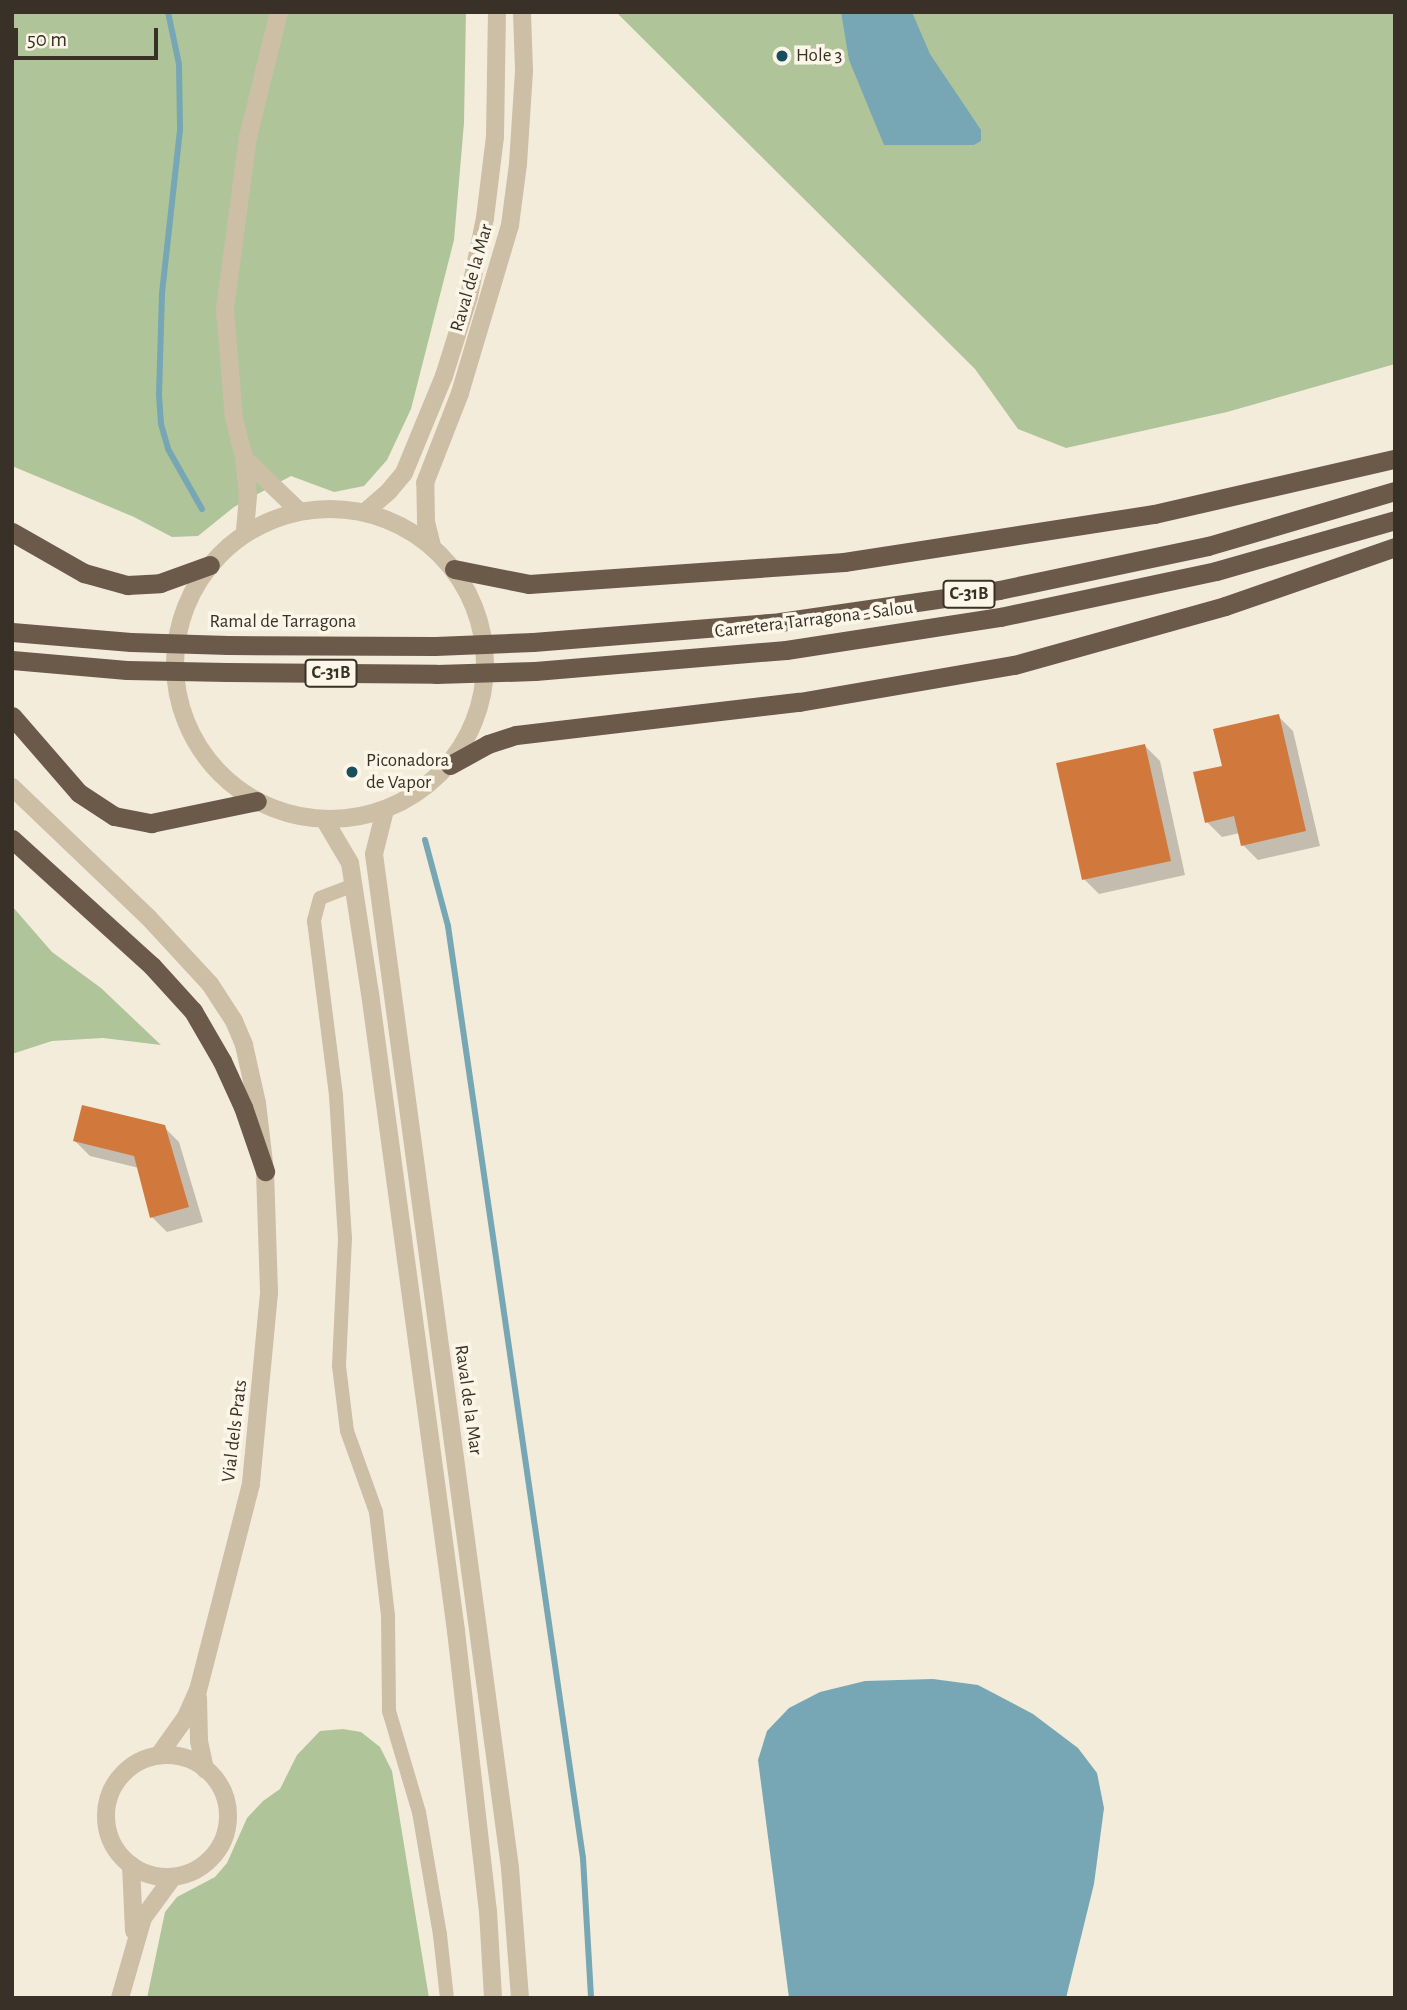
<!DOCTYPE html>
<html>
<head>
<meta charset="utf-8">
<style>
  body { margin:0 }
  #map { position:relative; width:1407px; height:2010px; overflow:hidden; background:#f4ecdb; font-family:"Alegreya Sans",sans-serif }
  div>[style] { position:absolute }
  .green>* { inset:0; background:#afc599 }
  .water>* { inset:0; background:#77a7b4 }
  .shadow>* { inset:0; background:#0003 }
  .stream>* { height:6px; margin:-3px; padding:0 3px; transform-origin:3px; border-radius:3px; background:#77a7b4 }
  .building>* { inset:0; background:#d1793c }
  .pedestrian>* { height:14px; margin:-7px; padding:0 7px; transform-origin:7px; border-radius:7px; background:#cdbea6 }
  .minor>* { height:18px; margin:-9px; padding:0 9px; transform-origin:9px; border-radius:9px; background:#cdbea6 }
  .minor>.ring { margin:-9px; padding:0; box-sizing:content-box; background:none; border:18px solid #cdbea6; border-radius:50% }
  .tertiary>* { height:18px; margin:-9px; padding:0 9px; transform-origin:9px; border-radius:9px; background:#cdbea6 }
  .tertiary>.ring { margin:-9px; padding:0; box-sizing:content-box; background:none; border:18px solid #cdbea6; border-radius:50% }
  .trunk>* { height:19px; margin:-9.5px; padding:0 9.5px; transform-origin:9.5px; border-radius:9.5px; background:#6b5a4a }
  .trunk-bridge>* { height:19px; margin:-9.5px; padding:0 9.5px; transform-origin:9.5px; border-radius:9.5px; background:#6b5a4a }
  .dots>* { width:19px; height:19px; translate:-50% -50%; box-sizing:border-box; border:4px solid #fbf6e8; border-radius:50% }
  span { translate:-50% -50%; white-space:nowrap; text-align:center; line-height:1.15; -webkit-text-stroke:7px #fbf6e8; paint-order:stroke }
  .shield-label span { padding:2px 5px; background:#fbf6e8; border:2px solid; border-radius:5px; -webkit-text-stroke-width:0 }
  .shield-label { font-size:18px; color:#393027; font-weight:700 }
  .poi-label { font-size:19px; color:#393027 }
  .left { translate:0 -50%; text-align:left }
  .street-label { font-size:19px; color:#393027 }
  .frame { position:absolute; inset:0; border:14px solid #393027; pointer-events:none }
  .scale { position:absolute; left:14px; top:28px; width:144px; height:32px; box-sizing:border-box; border:4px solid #393027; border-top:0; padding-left:9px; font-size:21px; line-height:24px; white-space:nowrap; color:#393027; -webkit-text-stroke:5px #fbf6e8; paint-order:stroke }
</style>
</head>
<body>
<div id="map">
  <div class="green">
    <div style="clip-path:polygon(12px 12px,466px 12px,464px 123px,454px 240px,411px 409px,387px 460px,364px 486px,334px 492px,291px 476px,234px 507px,198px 536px,172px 537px,134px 517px,12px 466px)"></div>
    <div style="clip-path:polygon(616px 12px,1395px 12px,1395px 364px,1227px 412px,1066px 448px,1018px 429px,975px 369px)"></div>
    <div style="clip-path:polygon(12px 906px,52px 952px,101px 988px,161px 1045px,103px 1038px,52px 1041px,12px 1054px)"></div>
    <div style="clip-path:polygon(343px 1729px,361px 1732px,380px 1747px,392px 1771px,429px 1998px,147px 1998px,165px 1912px,177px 1897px,215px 1877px,227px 1863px,247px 1818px,263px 1801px,280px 1789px,297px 1755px,320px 1731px)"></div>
  </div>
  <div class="water">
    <div style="clip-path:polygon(841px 12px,912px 12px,930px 54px,981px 130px,981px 141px,974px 145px,884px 145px,849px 60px)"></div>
    <div style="clip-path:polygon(933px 1679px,978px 1685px,1033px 1714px,1078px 1748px,1097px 1773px,1104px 1808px,1094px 1884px,1066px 1998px,789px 1998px,758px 1760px,767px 1731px,789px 1708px,820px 1692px,865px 1681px)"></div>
  </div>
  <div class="shadow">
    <div style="clip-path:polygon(1278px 716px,1293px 731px,1320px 846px,1258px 860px,1243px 845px,1240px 833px,1222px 837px,1207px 822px,1224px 767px)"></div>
    <div style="clip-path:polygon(1145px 746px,1160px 761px,1185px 875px,1099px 894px,1084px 879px)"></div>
    <div style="clip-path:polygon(164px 1127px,179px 1142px,203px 1222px,167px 1232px,152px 1217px,139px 1168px,90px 1156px,75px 1141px)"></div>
  </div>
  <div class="stream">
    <div style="left:168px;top:12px;width:53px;rotate:78.1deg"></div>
    <div style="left:179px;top:64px;width:66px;rotate:89.1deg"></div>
    <div style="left:180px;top:130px;width:165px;rotate:96.3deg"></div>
    <div style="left:162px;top:294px;width:101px;rotate:91.7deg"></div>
    <div style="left:159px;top:395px;width:29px;rotate:86deg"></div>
    <div style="left:161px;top:424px;width:26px;rotate:74deg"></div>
    <div style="left:168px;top:449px;width:69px;rotate:60.5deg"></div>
    <div style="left:425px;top:840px;width:89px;rotate:75deg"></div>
    <div style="left:448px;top:926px;width:942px;rotate:81.76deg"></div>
    <div style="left:583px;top:1858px;width:140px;rotate:86.7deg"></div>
  </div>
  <div class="building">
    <div style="clip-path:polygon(1279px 714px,1306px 831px,1241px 846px,1234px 816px,1205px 823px,1193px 772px,1222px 766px,1213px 729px)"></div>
    <div style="clip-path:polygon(1145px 744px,1171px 861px,1082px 880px,1056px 763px)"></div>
    <div style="clip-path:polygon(82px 1105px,165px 1125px,189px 1207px,150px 1218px,134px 1156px,73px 1141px)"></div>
  </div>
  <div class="pedestrian">
    <div style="left:354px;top:885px;width:36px;rotate:159deg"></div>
    <div style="left:320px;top:898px;width:24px;rotate:105deg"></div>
    <div style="left:314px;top:921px;width:176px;rotate:82.8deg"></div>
    <div style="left:336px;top:1096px;width:142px;rotate:86.4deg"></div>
    <div style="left:345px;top:1238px;width:128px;rotate:92.7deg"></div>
    <div style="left:339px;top:1366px;width:65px;rotate:83deg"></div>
    <div style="left:347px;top:1431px;width:86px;rotate:70.3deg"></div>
    <div style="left:376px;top:1512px;width:104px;rotate:83.4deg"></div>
    <div style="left:388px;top:1615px;width:96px;rotate:89.4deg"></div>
    <div style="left:389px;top:1711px;width:105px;rotate:73.5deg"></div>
    <div style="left:419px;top:1812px;width:125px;rotate:80.3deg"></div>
    <div style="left:440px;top:1935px;width:63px;rotate:83.7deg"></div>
  </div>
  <div class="minor">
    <div style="left:244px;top:458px;width:41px;rotate:-104deg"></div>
    <div style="left:234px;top:418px;width:109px;rotate:-94.7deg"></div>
    <div style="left:225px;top:309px;width:174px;rotate:-82.4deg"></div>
    <div style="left:248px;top:137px;width:129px;rotate:-76.1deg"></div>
    <div style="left:12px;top:787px;width:188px;rotate:43.7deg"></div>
    <div style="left:148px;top:917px;width:91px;rotate:47.2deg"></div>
    <div style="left:210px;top:984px;width:44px;rotate:57deg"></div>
    <div style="left:234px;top:1021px;width:26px;rotate:67deg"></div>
    <div style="left:244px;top:1045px;width:59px;rotate:77.4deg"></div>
    <div style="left:257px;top:1103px;width:68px;rotate:83.3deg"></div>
    <div style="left:265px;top:1171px;width:122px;rotate:88.1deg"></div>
    <div style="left:269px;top:1293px;width:192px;rotate:95.4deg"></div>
    <div style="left:251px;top:1484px;width:213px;rotate:104.4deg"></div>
    <div style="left:198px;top:1690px;width:30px;rotate:114deg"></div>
    <div style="left:186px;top:1717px;width:47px;rotate:125.4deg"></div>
    <div style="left:198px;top:1697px;width:44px;rotate:88.7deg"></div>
    <div style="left:199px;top:1741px;width:29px;rotate:78deg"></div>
    <div class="ring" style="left:106px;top:1755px;width:104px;height:104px"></div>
    <div style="left:131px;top:1865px;width:66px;rotate:87.4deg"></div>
    <div style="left:120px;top:1998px;width:83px;rotate:-74deg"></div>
    <div style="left:143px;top:1918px;width:51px;rotate:-53.8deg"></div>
  </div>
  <div class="tertiary">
    <div style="left:244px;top:458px;width:76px;rotate:43.9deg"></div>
    <div style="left:244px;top:458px;width:38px;rotate:84deg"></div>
    <div style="left:248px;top:496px;width:38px;rotate:95deg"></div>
    <div class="ring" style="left:175px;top:509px;width:292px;height:292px"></div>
    <div style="left:365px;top:512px;width:32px;rotate:-41deg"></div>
    <div style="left:389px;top:491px;width:23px;rotate:-50deg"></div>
    <div style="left:404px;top:473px;width:105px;rotate:-67.6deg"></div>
    <div style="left:444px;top:376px;width:84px;rotate:-72.6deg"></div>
    <div style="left:469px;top:296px;width:80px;rotate:-78.4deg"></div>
    <div style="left:485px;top:218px;width:82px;rotate:-83deg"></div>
    <div style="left:495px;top:137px;width:125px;rotate:-89.1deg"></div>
    <div style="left:432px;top:546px;width:25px;rotate:-104deg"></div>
    <div style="left:426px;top:522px;width:39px;rotate:-91deg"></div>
    <div style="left:425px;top:483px;width:97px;rotate:-68.7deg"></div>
    <div style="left:460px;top:393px;width:175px;rotate:-73.4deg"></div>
    <div style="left:510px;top:225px;width:62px;rotate:-82.5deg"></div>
    <div style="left:518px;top:164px;width:94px;rotate:-86.3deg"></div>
    <div style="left:524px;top:70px;width:58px;rotate:-92deg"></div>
    <div style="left:385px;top:810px;width:45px;rotate:104deg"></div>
    <div style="left:374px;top:854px;width:1023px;rotate:82.36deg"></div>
    <div style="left:510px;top:1868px;width:130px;rotate:85.6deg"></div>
    <div style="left:324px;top:819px;width:51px;rotate:59.4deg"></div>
    <div style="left:350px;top:863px;width:132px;rotate:81.3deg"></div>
    <div style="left:370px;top:993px;width:644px;rotate:82.32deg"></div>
    <div style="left:456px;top:1631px;width:282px;rotate:83.5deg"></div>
    <div style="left:488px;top:1911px;width:87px;rotate:86.7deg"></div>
  </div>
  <div class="trunk">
    <div style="left:12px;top:532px;width:83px;rotate:29.7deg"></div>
    <div style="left:84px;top:573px;width:45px;rotate:15.6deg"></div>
    <div style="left:127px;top:585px;width:33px;rotate:-3deg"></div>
    <div style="left:160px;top:583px;width:53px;rotate:-19.8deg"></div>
    <div style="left:454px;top:569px;width:76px;rotate:11.3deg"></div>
    <div style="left:529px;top:584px;width:316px;rotate:-4deg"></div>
    <div style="left:844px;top:562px;width:314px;rotate:-8.8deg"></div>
    <div style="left:1154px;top:514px;width:247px;rotate:-12.9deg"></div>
    <div style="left:12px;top:632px;width:119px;rotate:4.8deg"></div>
    <div style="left:533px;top:642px;width:248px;rotate:-4.6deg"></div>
    <div style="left:780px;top:622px;width:221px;rotate:-8.3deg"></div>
    <div style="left:999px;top:590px;width:214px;rotate:-11.9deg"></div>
    <div style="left:1208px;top:546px;width:195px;rotate:-16.4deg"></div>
    <div style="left:228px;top:645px;width:207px;rotate:0.3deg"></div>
    <div style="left:12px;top:660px;width:115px;rotate:5deg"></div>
    <div style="left:535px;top:671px;width:252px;rotate:-4.8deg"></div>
    <div style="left:786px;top:650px;width:217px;rotate:-8.8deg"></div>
    <div style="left:1000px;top:617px;width:221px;rotate:-12deg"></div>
    <div style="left:1216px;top:571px;width:186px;rotate:-15.9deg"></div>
    <div style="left:227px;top:672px;width:209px;rotate:0.5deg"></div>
    <div style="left:12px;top:716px;width:102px;rotate:49deg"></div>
    <div style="left:79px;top:793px;width:42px;rotate:33.3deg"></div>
    <div style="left:114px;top:816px;width:38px;rotate:11deg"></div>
    <div style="left:151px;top:823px;width:108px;rotate:-11.7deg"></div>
    <div style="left:450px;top:765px;width:43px;rotate:-28.9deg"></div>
    <div style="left:488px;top:744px;width:29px;rotate:-18deg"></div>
    <div style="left:516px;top:735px;width:285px;rotate:-6.7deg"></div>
    <div style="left:799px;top:702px;width:218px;rotate:-9.8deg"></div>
    <div style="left:1014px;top:665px;width:219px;rotate:-15.6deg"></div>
    <div style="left:1225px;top:606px;width:180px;rotate:-19.1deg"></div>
    <div style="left:12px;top:839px;width:189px;rotate:42.2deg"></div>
    <div style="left:152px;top:966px;width:61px;rotate:47.7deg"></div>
    <div style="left:193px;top:1011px;width:58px;rotate:59.9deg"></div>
    <div style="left:222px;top:1061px;width:51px;rotate:65.5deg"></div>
    <div style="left:243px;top:1107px;width:68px;rotate:71deg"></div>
  </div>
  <div class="trunk-bridge">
    <div style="left:131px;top:642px;width:97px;rotate:1.8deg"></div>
    <div style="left:435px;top:646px;width:98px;rotate:-2.3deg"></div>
    <div style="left:127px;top:670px;width:100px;rotate:1.1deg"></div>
    <div style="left:436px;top:674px;width:99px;rotate:-1.7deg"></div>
  </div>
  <div class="dots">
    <div style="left:782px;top:56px;background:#194e5e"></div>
    <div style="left:352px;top:772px;background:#194e5e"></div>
  </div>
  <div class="shield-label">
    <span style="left:969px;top:594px">C-31B</span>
    <span style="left:331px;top:673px">C-31B</span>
  </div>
  <div class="poi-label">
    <span class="left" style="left:796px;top:56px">Hole 3</span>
    <span class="left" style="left:366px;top:772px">Piconadora<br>de Vapor</span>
  </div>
  <div class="street-label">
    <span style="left:472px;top:278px;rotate:-74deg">Raval de la Mar</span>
    <span style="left:814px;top:620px;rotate:-7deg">Carretera Tarragona - Salou</span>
    <span style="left:283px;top:622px">Ramal de Tarragona</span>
    <span style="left:468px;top:1400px;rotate:82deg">Raval de la Mar</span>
    <span style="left:235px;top:1431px;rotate:-83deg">Vial dels Prats</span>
  </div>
  <div class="frame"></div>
  <div class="scale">50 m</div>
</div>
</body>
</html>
